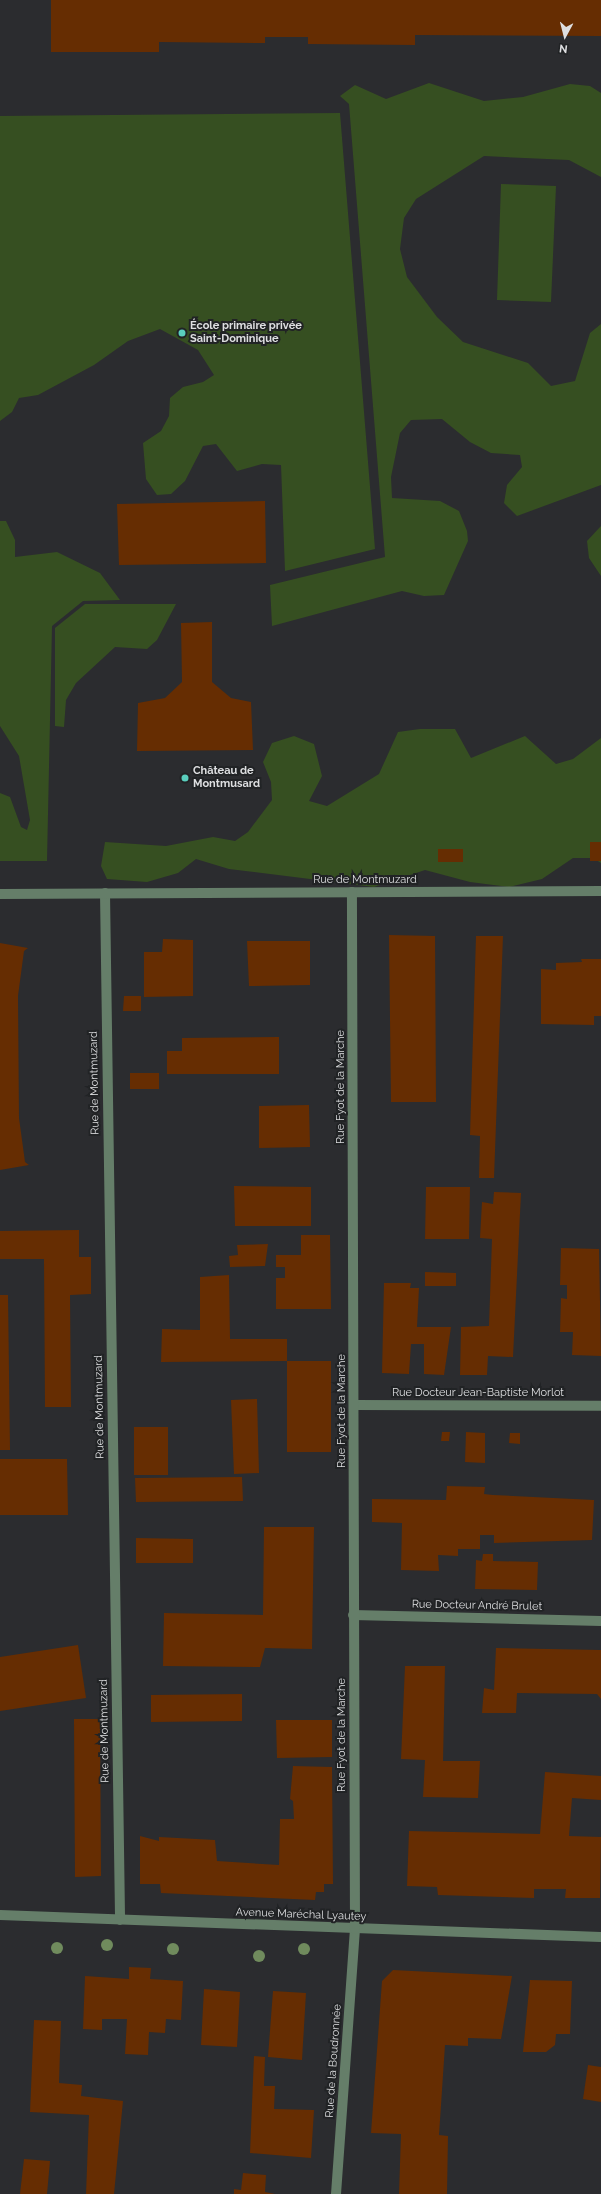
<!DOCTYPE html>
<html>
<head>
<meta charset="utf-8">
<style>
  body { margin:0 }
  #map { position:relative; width:601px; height:2194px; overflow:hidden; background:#2b2c2f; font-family:Raleway,sans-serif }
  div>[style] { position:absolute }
  .green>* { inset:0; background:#364f21 }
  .building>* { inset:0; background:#662d02 }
  .minor>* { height:10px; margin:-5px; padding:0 5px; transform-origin:5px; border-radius:5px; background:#657e69 }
  .trees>* { width:12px; height:12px; margin:-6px; border-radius:50%; background:#708b5d }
  .dots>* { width:11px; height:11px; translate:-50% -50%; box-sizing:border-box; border:2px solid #212325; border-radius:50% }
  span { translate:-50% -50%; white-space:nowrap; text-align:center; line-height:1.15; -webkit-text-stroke:4px #212325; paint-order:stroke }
  .poi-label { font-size:11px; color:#dedfe1; font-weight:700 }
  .left { translate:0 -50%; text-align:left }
  .street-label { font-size:11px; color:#dedfe1 }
  .north { position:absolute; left:545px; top:16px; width:40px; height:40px; -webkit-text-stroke:3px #212325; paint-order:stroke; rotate:187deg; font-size:11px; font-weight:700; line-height:16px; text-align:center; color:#dedfe1 }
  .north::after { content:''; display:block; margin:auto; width:14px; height:18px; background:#dedfe1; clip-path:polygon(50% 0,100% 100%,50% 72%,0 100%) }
</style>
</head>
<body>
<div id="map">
  <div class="green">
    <div style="clip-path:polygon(429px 83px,484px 101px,523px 97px,570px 84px,590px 86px,601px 93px,601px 177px,569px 160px,484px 156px,416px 199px,404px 218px,400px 249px,407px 277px,437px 317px,463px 342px,528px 363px,551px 386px,575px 381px,590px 333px,601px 324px,601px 485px,517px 516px,504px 503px,507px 485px,522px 467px,520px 455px,491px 453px,470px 442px,442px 419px,411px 420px,400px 433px,391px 477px,392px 498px,440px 501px,459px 511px,467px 531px,468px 541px,444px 595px,424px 596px,402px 591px,272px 626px,270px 585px,385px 557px,349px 104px,340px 96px,355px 85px,386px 99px)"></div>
    <div style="clip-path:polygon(340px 113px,375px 549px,285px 571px,281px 465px,262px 464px,237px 471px,216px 444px,203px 446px,185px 481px,171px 494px,157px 495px,146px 479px,143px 443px,161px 431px,169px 416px,170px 398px,183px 387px,203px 382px,214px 375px,198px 350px,160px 329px,128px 341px,94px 365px,38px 395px,19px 398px,12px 412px,0 421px,0 116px)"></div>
    <div style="clip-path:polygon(501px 184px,556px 186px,551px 302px,497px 300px)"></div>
    <div style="clip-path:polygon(0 521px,6px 521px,15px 540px,15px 557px,57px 552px,100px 573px,120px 600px,83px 601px,52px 626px,47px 861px,0 861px,0 793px,10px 797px,21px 827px,27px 830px,30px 820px,19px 756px,0 726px)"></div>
    <div style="clip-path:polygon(601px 526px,601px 576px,589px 558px,587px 541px)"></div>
    <div style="clip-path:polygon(85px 604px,176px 604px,157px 640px,147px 649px,115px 647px,76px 683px,66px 700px,64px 727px,55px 726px,55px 628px)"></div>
    <div style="clip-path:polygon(420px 729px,455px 729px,471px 758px,525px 736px,556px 764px,573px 759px,601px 738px,601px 863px,593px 858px,573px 858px,542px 879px,509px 887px,470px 882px,425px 870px,374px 887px,229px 869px,196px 859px,178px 873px,147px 882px,107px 879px,101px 866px,105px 842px,166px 846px,213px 837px,235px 841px,248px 832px,272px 800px,271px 782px,263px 762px,272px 743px,294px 736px,314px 744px,322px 776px,309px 801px,327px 806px,379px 774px,398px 732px)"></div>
  </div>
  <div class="building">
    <div style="clip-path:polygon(51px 0,601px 0,601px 36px,415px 35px,415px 45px,308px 44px,308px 37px,265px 37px,265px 43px,159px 42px,159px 52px,51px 52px)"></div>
    <div style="clip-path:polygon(265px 501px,266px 563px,119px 565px,117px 504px)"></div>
    <div style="clip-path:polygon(212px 622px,212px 682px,231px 698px,251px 702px,253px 750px,137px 751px,138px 703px,165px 698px,182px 682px,181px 623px)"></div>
    <div style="clip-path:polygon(590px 842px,601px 842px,601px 861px,590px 861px)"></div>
    <div style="clip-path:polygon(438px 849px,463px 849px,463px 862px,438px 862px)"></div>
    <div style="clip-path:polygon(389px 935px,435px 936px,436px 1102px,391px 1102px)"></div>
    <div style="clip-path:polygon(476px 936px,503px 936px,494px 1178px,479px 1178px,480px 1136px,470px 1135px)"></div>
    <div style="clip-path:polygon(163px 939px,193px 940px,193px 996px,144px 997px,144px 952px,162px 952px)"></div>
    <div style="clip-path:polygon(247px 941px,310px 941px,310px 985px,249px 986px)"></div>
    <div style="clip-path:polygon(0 943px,28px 948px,24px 951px,18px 996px,19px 1118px,25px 1162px,29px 1165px,0 1170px)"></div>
    <div style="clip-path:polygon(581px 959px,601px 959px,601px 1016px,594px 1016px,594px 1025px,541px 1024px,541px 969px,556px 970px,556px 963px,582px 962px)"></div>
    <div style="clip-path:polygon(124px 996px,141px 996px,141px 1011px,123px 1011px)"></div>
    <div style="clip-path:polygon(279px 1037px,279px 1074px,167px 1074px,167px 1051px,182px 1051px,182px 1038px)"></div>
    <div style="clip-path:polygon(130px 1073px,159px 1073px,159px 1089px,130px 1089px)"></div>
    <div style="clip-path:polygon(309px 1105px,310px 1147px,259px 1148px,259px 1106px)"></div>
    <div style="clip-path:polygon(234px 1186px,311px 1187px,311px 1226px,235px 1226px)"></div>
    <div style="clip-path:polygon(426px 1187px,470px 1187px,469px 1239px,425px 1239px)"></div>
    <div style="clip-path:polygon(494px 1192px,521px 1193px,513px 1357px,488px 1356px,487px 1375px,460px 1375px,461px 1327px,489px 1326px,492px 1239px,480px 1238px,482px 1202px,493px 1204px)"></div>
    <div style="clip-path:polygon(79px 1230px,79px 1257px,91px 1257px,91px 1294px,70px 1295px,71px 1407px,45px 1407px,44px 1259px,0 1259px,0 1231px)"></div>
    <div style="clip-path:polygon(301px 1235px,330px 1235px,331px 1309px,276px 1309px,276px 1278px,285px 1278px,285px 1267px,276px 1267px,276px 1255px,301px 1255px)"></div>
    <div style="clip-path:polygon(268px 1244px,265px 1266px,230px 1267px,229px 1256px,238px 1255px,237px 1245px)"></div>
    <div style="clip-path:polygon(561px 1248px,599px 1249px,601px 1356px,572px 1355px,573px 1332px,560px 1332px,561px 1298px,567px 1299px,567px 1285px,560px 1285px)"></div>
    <div style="clip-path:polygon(425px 1272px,456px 1273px,456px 1286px,425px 1286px)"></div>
    <div style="clip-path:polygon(229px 1275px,230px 1339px,287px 1339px,287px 1361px,161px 1362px,162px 1329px,200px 1330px,200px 1277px)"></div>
    <div style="clip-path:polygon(384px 1283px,411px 1283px,410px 1288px,419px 1288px,417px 1327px,451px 1327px,444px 1375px,424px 1374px,424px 1344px,411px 1344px,409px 1374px,382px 1373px)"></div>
    <div style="clip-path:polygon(0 1295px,8px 1295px,10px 1450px,0 1450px)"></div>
    <div style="clip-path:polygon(287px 1361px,331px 1361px,331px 1452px,287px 1452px)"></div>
    <div style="clip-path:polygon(257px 1399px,259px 1473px,234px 1474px,231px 1400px)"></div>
    <div style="clip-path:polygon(134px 1427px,168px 1427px,168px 1475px,134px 1475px)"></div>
    <div style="clip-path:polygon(442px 1432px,450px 1432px,449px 1441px,441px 1441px)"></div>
    <div style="clip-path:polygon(466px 1432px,485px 1433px,485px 1463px,465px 1462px)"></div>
    <div style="clip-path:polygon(510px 1433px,520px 1433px,520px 1444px,509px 1443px)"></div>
    <div style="clip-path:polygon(0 1459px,67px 1459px,68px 1515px,0 1515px)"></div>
    <div style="clip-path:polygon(242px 1477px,243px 1501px,136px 1502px,135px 1478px)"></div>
    <div style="clip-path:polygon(447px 1486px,485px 1487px,484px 1494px,493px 1495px,594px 1500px,592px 1540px,494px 1543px,494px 1535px,480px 1535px,480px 1549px,458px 1549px,458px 1556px,438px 1555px,439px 1571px,401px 1570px,402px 1523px,372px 1522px,372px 1499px,446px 1500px)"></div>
    <div style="clip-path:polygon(264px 1527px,314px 1527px,312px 1649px,265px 1648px,260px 1667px,163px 1666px,164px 1613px,263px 1615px)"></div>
    <div style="clip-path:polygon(136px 1538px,193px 1539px,193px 1563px,136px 1563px)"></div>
    <div style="clip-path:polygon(483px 1554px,493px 1554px,493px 1561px,538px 1562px,537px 1590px,475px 1589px,476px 1560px,482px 1561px)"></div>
    <div style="clip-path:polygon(78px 1645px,86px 1698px,0 1711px,0 1657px)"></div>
    <div style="clip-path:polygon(496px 1648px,601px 1650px,601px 1699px,597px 1694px,517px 1693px,516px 1713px,482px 1713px,484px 1688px,494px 1690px)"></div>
    <div style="clip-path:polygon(405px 1666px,445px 1666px,443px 1761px,480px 1761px,478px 1798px,423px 1797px,425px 1760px,401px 1759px)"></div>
    <div style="clip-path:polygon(242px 1694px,242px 1721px,151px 1722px,151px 1695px)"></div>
    <div style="clip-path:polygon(74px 1719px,100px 1719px,101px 1876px,75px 1877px)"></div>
    <div style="clip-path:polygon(276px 1720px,332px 1720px,332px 1757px,277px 1758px)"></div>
    <div style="clip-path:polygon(293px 1766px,332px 1767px,333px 1884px,324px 1884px,324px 1892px,316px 1892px,315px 1900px,161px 1893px,160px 1884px,140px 1884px,140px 1836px,159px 1841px,159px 1837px,215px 1840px,217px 1861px,279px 1865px,280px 1819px,294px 1819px,293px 1801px,290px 1799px)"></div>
    <div style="clip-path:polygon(545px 1772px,601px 1776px,601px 1800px,572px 1798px,569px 1836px,601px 1837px,600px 1898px,565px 1898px,566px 1889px,534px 1889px,534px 1898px,438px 1895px,437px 1887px,407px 1886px,409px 1831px,540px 1834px)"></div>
    <div style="clip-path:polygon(129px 1967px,151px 1968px,150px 1979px,183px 1981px,181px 2020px,166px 2019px,165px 2033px,149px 2032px,148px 2055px,125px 2054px,127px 2019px,102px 2019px,102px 2030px,83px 2029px,85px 1976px,129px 1979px)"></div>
    <div style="clip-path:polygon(393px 1970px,512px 1976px,501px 2039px,468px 2038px,468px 2046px,445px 2045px,439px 2135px,448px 2136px,447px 2194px,399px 2194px,401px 2134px,371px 2133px,382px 1981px)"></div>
    <div style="clip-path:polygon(530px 1980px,572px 1981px,570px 2034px,556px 2034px,555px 2045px,546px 2052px,523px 2052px)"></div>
    <div style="clip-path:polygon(204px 1989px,240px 1992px,237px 2047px,201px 2045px)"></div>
    <div style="clip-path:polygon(273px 1991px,306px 1993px,302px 2060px,268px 2057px)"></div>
    <div style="clip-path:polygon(34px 2020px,61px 2021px,59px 2083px,82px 2085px,81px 2096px,123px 2101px,114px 2194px,86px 2194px,89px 2115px,30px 2112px)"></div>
    <div style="clip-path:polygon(254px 2056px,265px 2057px,264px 2086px,275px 2086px,274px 2109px,314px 2110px,311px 2158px,250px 2153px)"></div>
    <div style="clip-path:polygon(588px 2065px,601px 2067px,601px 2102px,583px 2099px)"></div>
    <div style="clip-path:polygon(24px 2159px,50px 2161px,47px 2194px,20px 2194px)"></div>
    <div style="clip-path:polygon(243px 2173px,266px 2175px,265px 2192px,275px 2194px,234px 2194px,234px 2189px,241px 2190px)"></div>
  </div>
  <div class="minor">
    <div style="left:105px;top:893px;width:1027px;rotate:89.16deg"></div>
    <div style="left:0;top:894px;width:601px;rotate:-0.29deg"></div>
    <div style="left:354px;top:1405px;width:247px;rotate:0.2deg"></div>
    <div style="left:353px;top:1615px;width:248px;rotate:1.4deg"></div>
    <div style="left:0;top:1915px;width:601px;rotate:2.1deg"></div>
    <div style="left:336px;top:2194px;width:266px;rotate:-85.9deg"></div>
    <div style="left:355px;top:1929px;width:1037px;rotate:-90.17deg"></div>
  </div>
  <div class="trees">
    <div style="left:107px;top:1945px"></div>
    <div style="left:57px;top:1948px"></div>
    <div style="left:173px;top:1949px"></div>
    <div style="left:304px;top:1949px"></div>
    <div style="left:259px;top:1956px"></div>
  </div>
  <div class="dots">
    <div style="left:182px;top:333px;background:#5acebd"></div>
    <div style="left:185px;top:778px;background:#5acebd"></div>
  </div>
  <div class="poi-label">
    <span class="left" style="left:190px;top:333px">École primaire privée<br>Saint-Dominique</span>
    <span class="left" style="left:193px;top:778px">Château de<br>Montmusard</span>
  </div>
  <div class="street-label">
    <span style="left:365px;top:880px">Rue de Montmuzard</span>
    <span style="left:95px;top:1083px;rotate:-91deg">Rue de Montmuzard</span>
    <span style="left:341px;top:1087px;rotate:-90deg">Rue Fyot de la Marche</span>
    <span style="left:478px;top:1393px">Rue Docteur Jean-Baptiste Morlot</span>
    <span style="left:100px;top:1407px;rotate:-91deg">Rue de Montmuzard</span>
    <span style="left:342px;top:1411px;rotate:-90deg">Rue Fyot de la Marche</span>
    <span style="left:477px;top:1606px;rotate:1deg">Rue Docteur André Brulet</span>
    <span style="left:105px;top:1731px;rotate:-91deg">Rue de Montmuzard</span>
    <span style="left:342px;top:1735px;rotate:-90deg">Rue Fyot de la Marche</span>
    <span style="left:301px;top:1915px;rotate:2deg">Avenue Maréchal Lyautey</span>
    <span style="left:334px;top:2061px;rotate:-86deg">Rue de la Boudronnée</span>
  </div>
  <div class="north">N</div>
</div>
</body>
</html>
